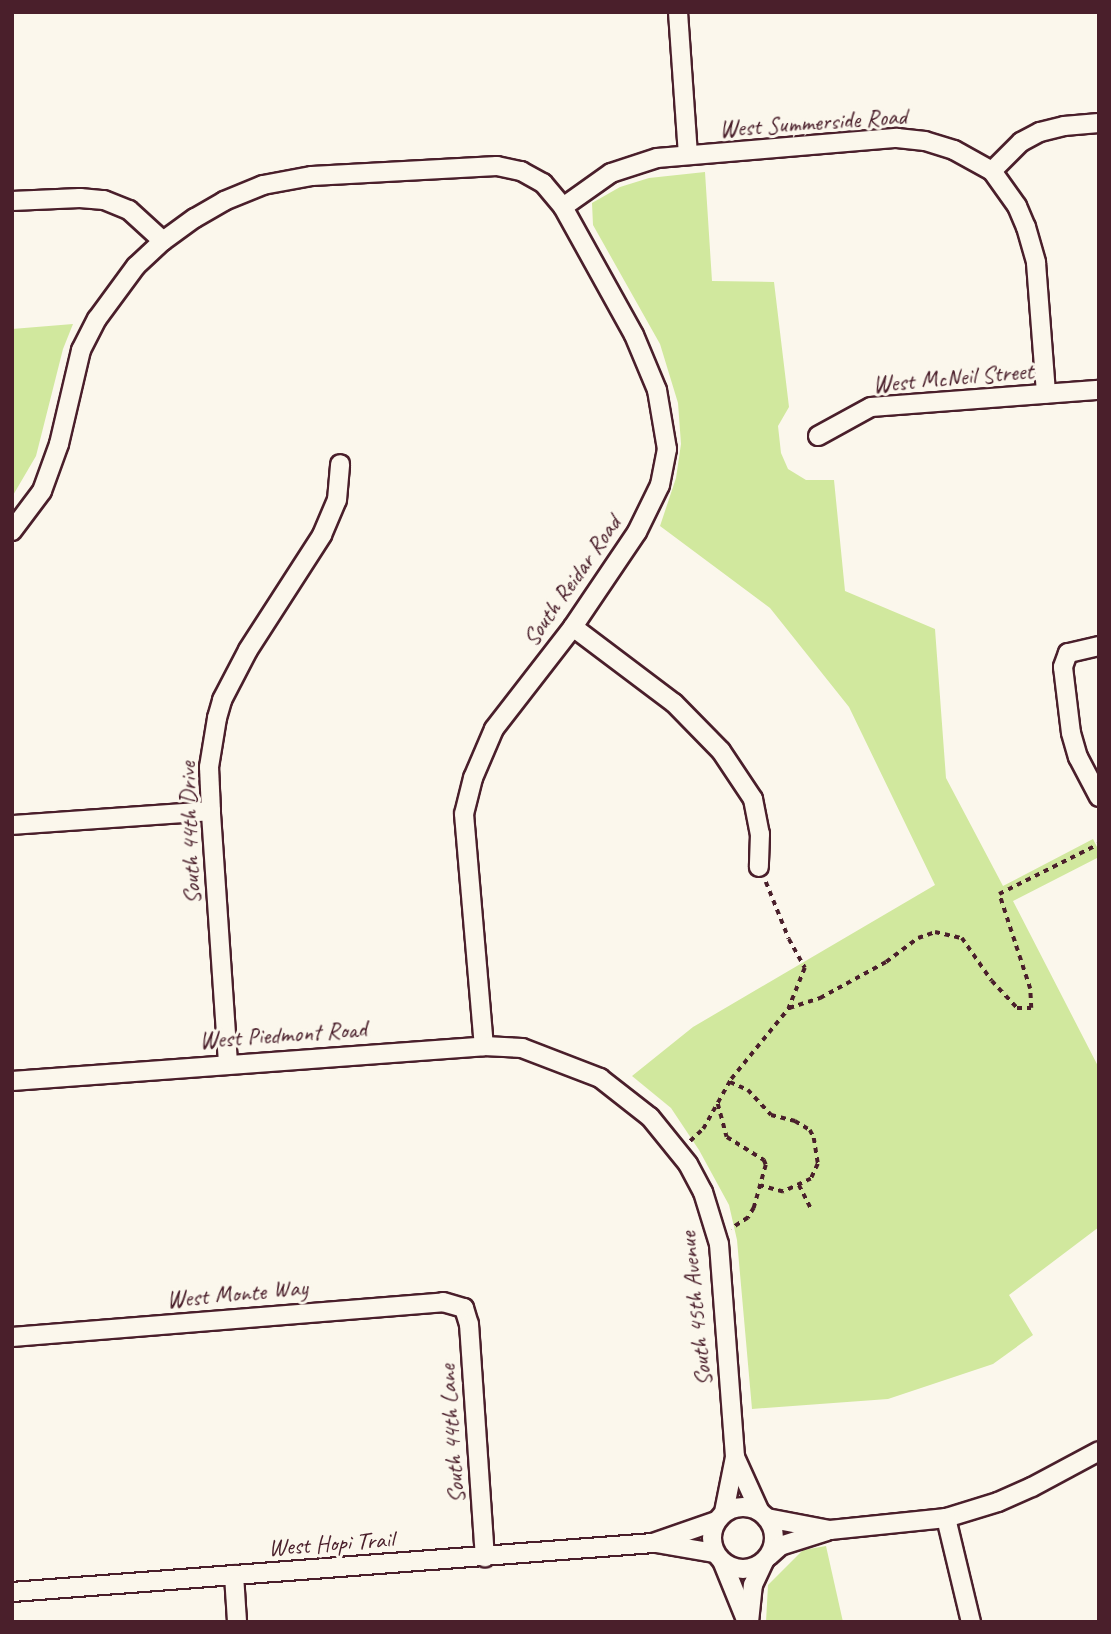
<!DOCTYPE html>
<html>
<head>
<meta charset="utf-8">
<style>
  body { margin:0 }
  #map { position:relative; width:1111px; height:1634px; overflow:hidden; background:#fbf7ec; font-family:Caveat,sans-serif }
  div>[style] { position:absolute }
  .green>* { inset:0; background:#d1e89e }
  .path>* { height:3.5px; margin-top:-1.75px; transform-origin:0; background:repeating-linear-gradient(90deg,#4a1f2b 0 5px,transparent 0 10px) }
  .roads { filter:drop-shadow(2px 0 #4a1f2b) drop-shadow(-2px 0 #4a1f2b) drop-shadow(0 2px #4a1f2b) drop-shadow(0 -2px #4a1f2b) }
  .minor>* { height:18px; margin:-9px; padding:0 9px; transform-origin:9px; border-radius:9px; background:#fbf7ec }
  .minor>.ring { margin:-9px; padding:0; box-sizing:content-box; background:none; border:18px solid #fbf7ec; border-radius:50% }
  span { translate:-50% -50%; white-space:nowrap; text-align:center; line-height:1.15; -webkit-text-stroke:6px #fbf7ec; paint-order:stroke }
  .street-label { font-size:24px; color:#4a1f2b }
  .frame { position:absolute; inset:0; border:14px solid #4a1f2b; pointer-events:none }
</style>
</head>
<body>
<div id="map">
  <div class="green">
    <div style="clip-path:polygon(705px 172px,712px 281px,774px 282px,789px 407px,778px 426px,781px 453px,788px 469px,806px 480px,834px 480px,845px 591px,935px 629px,946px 778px,1003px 886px,1093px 839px,1099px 851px,1099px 857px,1013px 901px,1099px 1068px,1099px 1227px,1009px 1295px,1033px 1335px,993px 1364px,888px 1399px,752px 1409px,737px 1240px,729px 1205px,699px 1150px,671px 1108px,632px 1076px,693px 1027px,935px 885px,849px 707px,770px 608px,660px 526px,676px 478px,681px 444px,678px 403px,660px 344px,593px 225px,592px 203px,620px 187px,649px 178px)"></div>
    <div style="clip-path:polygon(73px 324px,63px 349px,36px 456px,12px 497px,12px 329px)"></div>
    <div style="clip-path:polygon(826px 1546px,843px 1622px,766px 1622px,768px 1585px,803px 1550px)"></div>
  </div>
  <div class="path">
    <div style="left:766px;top:882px;width:61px;rotate:68deg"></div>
    <div style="left:789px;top:939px;width:33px;rotate:61deg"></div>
    <div style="left:805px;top:968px;width:43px;rotate:111.8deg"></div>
    <div style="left:730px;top:1082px;width:20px;rotate:24deg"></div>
    <div style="left:748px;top:1090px;width:34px;rotate:47deg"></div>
    <div style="left:771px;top:1115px;width:25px;rotate:14deg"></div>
    <div style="left:795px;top:1121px;width:17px;rotate:31deg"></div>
    <div style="left:810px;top:1130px;width:9px;rotate:63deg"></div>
    <div style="left:814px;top:1138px;width:26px;rotate:81deg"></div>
    <div style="left:818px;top:1164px;width:17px;rotate:115deg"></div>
    <div style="left:811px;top:1179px;width:31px;rotate:155deg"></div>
    <div style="left:783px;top:1192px;width:23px;rotate:-165deg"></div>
    <div style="left:718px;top:1104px;width:34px;rotate:75deg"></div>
    <div style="left:727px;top:1137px;width:44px;rotate:31.9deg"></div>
    <div style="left:764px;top:1160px;width:5px;rotate:68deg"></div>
    <div style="left:766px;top:1165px;width:45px;rotate:105.6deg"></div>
    <div style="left:754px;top:1208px;width:12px;rotate:121deg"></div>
    <div style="left:748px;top:1218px;width:20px;rotate:147deg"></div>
    <div style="left:690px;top:1141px;width:18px;rotate:-43deg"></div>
    <div style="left:703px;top:1129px;width:57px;rotate:-60.8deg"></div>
    <div style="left:731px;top:1079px;width:92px;rotate:-50.8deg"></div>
    <div style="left:789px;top:1008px;width:33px;rotate:-18deg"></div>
    <div style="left:820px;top:998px;width:75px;rotate:-28.6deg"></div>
    <div style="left:886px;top:962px;width:40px;rotate:-37deg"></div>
    <div style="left:918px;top:938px;width:18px;rotate:-19deg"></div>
    <div style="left:935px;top:932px;width:28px;rotate:13deg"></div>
    <div style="left:962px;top:938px;width:52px;rotate:55.1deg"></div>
    <div style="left:992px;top:981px;width:37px;rotate:47deg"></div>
    <div style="left:1017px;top:1008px;width:14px"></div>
    <div style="left:1031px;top:1008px;width:19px;rotate:-93deg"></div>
    <div style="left:1030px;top:989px;width:100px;rotate:-108.1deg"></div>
    <div style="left:999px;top:894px;width:112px;rotate:-26.6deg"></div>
    <div style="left:799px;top:1185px;width:27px;rotate:63deg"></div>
  </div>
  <div class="roads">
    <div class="minor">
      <div style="left:678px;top:12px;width:143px;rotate:86deg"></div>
      <div style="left:992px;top:171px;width:41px;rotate:-45deg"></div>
      <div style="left:1021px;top:142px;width:21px;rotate:-28deg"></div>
      <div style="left:1040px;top:132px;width:25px;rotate:-14deg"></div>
      <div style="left:1064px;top:126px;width:35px;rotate:-5deg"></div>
      <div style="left:12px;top:201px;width:68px;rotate:-2.5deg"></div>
      <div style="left:80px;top:198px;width:24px;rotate:5deg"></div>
      <div style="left:104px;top:200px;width:27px;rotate:22deg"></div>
      <div style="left:129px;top:210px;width:46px;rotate:42.4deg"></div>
      <div style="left:563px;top:207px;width:59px;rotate:-35.3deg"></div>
      <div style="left:611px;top:173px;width:48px;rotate:-18.1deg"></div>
      <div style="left:657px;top:158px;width:241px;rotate:-4.8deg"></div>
      <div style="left:897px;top:138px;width:28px;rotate:6deg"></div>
      <div style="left:925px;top:141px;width:30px;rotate:17deg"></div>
      <div style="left:954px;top:150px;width:43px;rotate:28.9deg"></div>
      <div style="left:992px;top:171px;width:43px;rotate:54.5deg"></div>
      <div style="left:1017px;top:206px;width:23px;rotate:67deg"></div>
      <div style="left:1026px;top:227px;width:37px;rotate:74deg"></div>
      <div style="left:1036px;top:263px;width:131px;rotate:85.6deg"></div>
      <div style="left:818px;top:436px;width:60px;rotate:-28.7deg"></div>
      <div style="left:871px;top:407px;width:229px;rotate:-4.3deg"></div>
      <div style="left:12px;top:531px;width:50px;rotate:-53.1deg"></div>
      <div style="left:42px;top:491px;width:50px;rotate:-70.1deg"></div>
      <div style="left:59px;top:444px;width:97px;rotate:-76.8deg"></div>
      <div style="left:81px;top:350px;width:35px;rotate:-63deg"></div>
      <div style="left:97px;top:319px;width:66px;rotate:-53.7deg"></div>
      <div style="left:136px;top:266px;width:37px;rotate:-43deg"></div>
      <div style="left:163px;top:241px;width:39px;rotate:-36deg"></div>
      <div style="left:195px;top:218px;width:34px;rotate:-30deg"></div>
      <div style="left:224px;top:201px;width:42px;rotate:-22.3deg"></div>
      <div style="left:263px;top:185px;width:50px;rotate:-10.4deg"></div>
      <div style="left:312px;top:176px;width:185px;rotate:-3.1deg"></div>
      <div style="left:497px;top:166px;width:25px;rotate:12deg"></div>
      <div style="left:521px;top:171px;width:25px;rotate:29deg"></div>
      <div style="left:543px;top:183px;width:31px;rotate:50deg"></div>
      <div style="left:563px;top:207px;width:146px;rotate:61deg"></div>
      <div style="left:634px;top:335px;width:60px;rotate:67.3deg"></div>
      <div style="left:657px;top:390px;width:60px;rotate:80.4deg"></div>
      <div style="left:667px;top:449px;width:37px;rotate:101deg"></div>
      <div style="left:660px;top:485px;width:52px;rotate:116.1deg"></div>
      <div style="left:637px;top:532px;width:115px;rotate:124deg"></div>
      <div style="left:573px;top:627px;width:129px;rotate:127.8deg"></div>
      <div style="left:494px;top:729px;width:53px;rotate:113.2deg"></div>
      <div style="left:473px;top:778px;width:37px;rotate:104deg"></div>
      <div style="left:464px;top:814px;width:233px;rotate:85.1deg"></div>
      <div style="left:573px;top:627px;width:126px;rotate:37deg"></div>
      <div style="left:674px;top:703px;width:67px;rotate:45.6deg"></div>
      <div style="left:721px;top:751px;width:58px;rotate:56.3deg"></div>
      <div style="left:753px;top:799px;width:36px;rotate:79deg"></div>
      <div style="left:760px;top:834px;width:33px;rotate:92deg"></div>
      <div style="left:1099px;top:646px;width:32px;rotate:167deg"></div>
      <div style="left:1068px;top:653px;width:15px;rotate:110deg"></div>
      <div style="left:1063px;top:667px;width:66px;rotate:83.1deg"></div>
      <div style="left:1071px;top:733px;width:25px;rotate:74deg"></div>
      <div style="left:1078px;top:757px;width:45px;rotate:62.3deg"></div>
      <div style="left:12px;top:825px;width:199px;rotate:-4deg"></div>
      <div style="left:228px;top:1063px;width:253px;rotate:-93.9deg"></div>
      <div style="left:211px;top:811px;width:44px;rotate:-92.6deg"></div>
      <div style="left:209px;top:767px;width:50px;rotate:-80.7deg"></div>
      <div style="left:217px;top:718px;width:19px;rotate:-74deg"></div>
      <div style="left:222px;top:700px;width:56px;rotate:-62.5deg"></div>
      <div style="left:248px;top:650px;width:137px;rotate:-57.2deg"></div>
      <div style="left:322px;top:535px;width:38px;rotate:-67deg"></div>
      <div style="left:337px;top:500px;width:36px;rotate:-85deg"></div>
      <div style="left:12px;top:1081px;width:473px;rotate:-4.2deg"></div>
      <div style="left:484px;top:1046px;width:38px;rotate:3deg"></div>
      <div style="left:522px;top:1048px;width:84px;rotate:21deg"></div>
      <div style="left:600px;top:1078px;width:63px;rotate:38deg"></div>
      <div style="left:650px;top:1117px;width:60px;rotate:51deg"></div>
      <div style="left:688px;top:1164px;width:32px;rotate:62deg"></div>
      <div style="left:703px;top:1192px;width:54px;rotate:72.9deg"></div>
      <div style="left:719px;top:1244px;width:214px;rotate:85.7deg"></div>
      <div style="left:735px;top:1457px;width:56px;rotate:101.3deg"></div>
      <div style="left:12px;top:1337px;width:432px;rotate:-4.6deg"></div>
      <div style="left:443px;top:1302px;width:22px;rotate:16deg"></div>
      <div style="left:464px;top:1308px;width:17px;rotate:73deg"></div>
      <div style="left:469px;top:1324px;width:234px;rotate:86.1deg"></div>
      <div style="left:735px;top:1457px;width:60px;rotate:65.6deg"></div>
      <div class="ring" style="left:712px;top:1507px;width:44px;height:44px"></div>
      <div style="left:767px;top:1518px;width:64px;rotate:10.8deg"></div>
      <div style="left:830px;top:1530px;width:117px;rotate:-5.9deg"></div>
      <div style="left:946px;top:1518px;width:54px;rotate:-17.1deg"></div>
      <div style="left:998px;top:1502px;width:37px;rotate:-24deg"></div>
      <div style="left:1032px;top:1487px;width:76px;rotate:-28.2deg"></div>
      <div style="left:946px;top:1518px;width:107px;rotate:76.5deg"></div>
      <div style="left:656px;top:1543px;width:60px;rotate:9.6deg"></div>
      <div style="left:769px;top:1556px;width:15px;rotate:-42deg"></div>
      <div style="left:780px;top:1546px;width:49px;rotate:-17.7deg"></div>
      <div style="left:723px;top:1563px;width:64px;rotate:67.9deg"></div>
      <div style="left:234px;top:1575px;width:47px;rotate:86.3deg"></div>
      <div style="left:12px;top:1592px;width:643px;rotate:-4.37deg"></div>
      <div style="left:653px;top:1543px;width:67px;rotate:-19.2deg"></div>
      <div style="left:749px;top:1622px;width:37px;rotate:-84deg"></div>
      <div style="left:753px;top:1585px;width:26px;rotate:-65deg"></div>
    </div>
  </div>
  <div class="street-label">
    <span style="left:813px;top:123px;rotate:-4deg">West Summerside Road</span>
    <span style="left:953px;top:378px;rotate:-5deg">West McNeil Street</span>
    <span style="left:572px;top:581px;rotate:-55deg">South Reidar Road</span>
    <span style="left:190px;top:833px;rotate:-92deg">South 44th Drive</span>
    <span style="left:283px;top:1035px;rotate:-4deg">West Piedmont Road</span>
    <span style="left:237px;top:1294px;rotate:-5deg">West Monte Way</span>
    <span style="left:696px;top:1309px;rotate:-96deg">South 45th Avenue</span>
    <span style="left:452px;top:1434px;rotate:-94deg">South 44th Lane</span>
    <span style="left:331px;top:1544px;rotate:-4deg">West Hopi Trail</span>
  </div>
  <div class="frame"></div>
</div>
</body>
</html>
